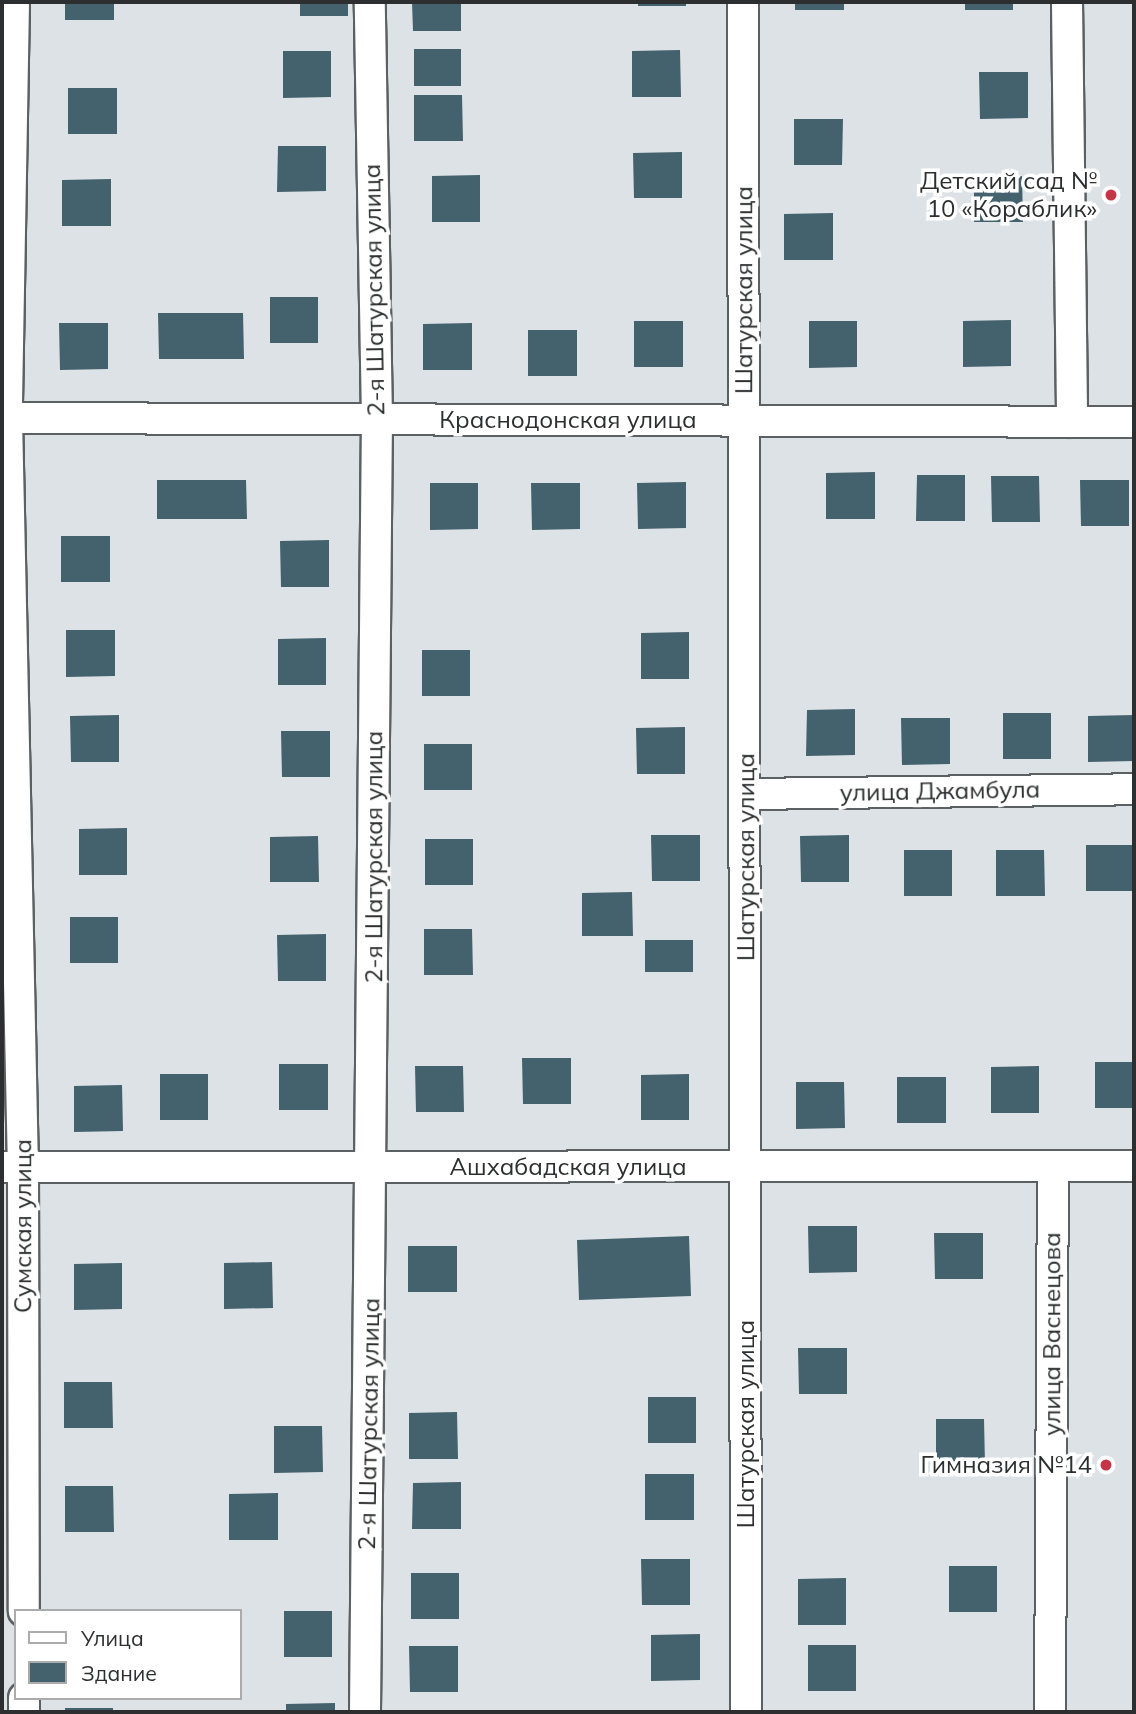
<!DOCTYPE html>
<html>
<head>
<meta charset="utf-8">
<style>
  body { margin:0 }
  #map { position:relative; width:1136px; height:1714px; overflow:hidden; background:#dce2e5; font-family:Mulish,sans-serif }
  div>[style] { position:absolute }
  .building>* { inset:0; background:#44616e }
  .roads { filter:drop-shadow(2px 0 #5b6063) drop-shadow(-2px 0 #5b6063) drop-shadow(0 2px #5b6063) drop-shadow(0 -2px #5b6063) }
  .minor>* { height:30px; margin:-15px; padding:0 15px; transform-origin:15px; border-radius:15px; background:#fff }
  .dots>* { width:19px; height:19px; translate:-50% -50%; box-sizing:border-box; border:4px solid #fff; border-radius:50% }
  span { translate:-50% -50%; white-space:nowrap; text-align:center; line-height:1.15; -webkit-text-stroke:7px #fff; paint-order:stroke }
  .poi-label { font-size:24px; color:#2c2e2f }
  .right { translate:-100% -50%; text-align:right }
  .street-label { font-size:24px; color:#2c2e2f }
  .frame { position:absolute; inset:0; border:4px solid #2c2e2f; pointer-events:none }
  .legend { position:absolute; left:14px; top:1609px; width:228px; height:91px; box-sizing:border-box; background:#fff; border:2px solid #ababac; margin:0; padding:9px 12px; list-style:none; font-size:21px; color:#2c2e2f }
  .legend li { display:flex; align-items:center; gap:14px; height:35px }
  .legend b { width:35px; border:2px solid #ababac }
</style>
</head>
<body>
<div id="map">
  <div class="building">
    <div style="clip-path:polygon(65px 2px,114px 2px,114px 20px,65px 20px)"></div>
    <div style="clip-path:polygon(300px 2px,348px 2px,348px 16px,300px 16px)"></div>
    <div style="clip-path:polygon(412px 2px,461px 2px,461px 31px,413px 31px)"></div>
    <div style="clip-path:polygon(638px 2px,686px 2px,686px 6px,638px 6px)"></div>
    <div style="clip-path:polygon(795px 2px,844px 2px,844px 10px,795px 10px)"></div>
    <div style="clip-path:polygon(965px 2px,1013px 2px,1013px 10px,965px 10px)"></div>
    <div style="clip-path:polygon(414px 49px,461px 49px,461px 86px,414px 86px)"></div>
    <div style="clip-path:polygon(680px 50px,681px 97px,632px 97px,632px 51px)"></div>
    <div style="clip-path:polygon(283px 51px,331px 51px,331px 97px,283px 98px)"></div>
    <div style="clip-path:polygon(979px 72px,1028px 72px,1028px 118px,980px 119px)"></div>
    <div style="clip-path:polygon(68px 88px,117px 88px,117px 134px,68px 134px)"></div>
    <div style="clip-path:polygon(414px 95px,462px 95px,463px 141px,414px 141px)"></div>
    <div style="clip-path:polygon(794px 119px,843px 119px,842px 165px,794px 165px)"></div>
    <div style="clip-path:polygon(278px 146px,326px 146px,326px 191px,277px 192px)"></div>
    <div style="clip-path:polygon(682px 152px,682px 198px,634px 198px,633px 153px)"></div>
    <div style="clip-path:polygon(480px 175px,480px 222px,432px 222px,432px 176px)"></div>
    <div style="clip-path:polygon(974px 176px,1022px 176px,1023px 222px,974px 222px)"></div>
    <div style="clip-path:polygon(111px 179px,111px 226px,62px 226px,62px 180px)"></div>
    <div style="clip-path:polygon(833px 213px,833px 260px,784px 260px,784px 214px)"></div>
    <div style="clip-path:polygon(270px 297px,318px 297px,318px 343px,270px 343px)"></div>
    <div style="clip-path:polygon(158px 313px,243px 313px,244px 359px,159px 359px)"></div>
    <div style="clip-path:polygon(1011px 320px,1011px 366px,963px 367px,963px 321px)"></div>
    <div style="clip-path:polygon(634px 321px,683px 321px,683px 367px,634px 367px)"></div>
    <div style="clip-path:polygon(809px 321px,857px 321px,857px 367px,809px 368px)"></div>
    <div style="clip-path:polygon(59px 323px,108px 323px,108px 369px,60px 370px)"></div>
    <div style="clip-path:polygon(472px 323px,472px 370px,423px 370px,423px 324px)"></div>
    <div style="clip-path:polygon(528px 330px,577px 330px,577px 376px,528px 376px)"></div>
    <div style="clip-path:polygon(875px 472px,875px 519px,826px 519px,826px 473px)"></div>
    <div style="clip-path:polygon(917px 475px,965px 475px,965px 521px,916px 521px)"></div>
    <div style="clip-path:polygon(991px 476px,1039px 476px,1040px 522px,992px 522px)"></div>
    <div style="clip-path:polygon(157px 480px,246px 480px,247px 519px,157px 519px)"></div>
    <div style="clip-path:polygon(1080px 480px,1129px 480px,1129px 526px,1081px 526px)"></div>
    <div style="clip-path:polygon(686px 482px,686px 528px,638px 529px,637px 483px)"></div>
    <div style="clip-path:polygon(430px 483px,478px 483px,478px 529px,430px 530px)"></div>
    <div style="clip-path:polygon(531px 483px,580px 483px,580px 529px,532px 530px)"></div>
    <div style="clip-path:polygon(61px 536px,110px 536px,110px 582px,61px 582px)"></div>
    <div style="clip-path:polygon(329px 540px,329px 587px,281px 587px,280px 541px)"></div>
    <div style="clip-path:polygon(66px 630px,115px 630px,115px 676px,66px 677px)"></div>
    <div style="clip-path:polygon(689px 632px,689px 679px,641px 679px,641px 633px)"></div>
    <div style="clip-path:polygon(326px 638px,326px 685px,278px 685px,278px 639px)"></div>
    <div style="clip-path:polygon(422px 650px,470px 650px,470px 696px,422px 696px)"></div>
    <div style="clip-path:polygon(855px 709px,855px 755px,806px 756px,807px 710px)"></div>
    <div style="clip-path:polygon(1003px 713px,1051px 713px,1051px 759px,1003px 759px)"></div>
    <div style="clip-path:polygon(119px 715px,119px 762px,71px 762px,70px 716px)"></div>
    <div style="clip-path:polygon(1134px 715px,1134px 761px,1088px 762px,1088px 716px)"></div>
    <div style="clip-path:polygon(901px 718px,950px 718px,950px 764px,902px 765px)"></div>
    <div style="clip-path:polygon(685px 727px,685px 774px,637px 774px,636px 728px)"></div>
    <div style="clip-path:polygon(281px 731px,330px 731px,330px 777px,282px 777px)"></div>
    <div style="clip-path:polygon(424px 744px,472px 744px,472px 790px,424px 790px)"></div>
    <div style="clip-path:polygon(127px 828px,127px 875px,79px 875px,79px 829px)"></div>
    <div style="clip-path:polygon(651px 835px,700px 835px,700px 881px,652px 881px)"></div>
    <div style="clip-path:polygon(849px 835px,849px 882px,801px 882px,800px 836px)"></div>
    <div style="clip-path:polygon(318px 836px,319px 882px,270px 882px,270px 837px)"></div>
    <div style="clip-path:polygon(425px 839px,473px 839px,473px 885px,425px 885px)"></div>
    <div style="clip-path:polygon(1086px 845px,1134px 845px,1134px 891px,1086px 891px)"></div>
    <div style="clip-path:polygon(904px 850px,952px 850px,952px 896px,904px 896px)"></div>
    <div style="clip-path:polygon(996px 850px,1044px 850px,1045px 896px,996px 896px)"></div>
    <div style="clip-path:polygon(632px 892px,633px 936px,582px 936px,582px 893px)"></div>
    <div style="clip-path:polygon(70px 917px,118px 917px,118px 963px,70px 963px)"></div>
    <div style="clip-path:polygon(424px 929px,472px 929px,473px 975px,424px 975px)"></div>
    <div style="clip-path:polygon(326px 934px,326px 981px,278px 981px,277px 935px)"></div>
    <div style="clip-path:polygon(645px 940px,693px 940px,693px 972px,645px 972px)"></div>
    <div style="clip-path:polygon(522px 1058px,571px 1058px,571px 1104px,523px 1104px)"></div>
    <div style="clip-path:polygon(1095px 1062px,1134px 1062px,1134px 1108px,1095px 1108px)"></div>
    <div style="clip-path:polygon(279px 1064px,328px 1064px,328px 1110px,279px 1110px)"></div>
    <div style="clip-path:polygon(415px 1066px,463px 1066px,464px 1112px,416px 1112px)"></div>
    <div style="clip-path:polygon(1039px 1066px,1039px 1113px,991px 1113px,991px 1067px)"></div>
    <div style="clip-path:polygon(160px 1074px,208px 1074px,208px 1120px,160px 1120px)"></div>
    <div style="clip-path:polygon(689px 1074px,689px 1120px,641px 1120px,641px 1075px)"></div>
    <div style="clip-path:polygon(897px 1077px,946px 1077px,946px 1123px,897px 1123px)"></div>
    <div style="clip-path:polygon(796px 1082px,844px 1082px,845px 1128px,796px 1129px)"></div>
    <div style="clip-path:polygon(122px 1085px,123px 1131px,74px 1132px,74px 1086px)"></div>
    <div style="clip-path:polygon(808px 1226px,857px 1226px,857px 1272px,809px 1273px)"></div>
    <div style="clip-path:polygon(934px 1233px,983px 1233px,983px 1279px,935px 1279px)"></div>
    <div style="clip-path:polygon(689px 1236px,691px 1296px,579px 1300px,577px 1240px)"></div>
    <div style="clip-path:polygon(408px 1246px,457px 1246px,457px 1292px,408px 1292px)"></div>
    <div style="clip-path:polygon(272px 1262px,273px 1308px,224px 1309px,224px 1263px)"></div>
    <div style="clip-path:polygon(122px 1263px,122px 1309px,74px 1310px,74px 1264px)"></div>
    <div style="clip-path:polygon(798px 1348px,847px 1348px,847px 1394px,799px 1394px)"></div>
    <div style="clip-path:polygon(64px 1382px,112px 1382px,113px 1428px,64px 1428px)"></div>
    <div style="clip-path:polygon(648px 1397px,696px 1397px,696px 1443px,648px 1443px)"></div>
    <div style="clip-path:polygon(457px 1412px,458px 1459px,409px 1459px,409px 1413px)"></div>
    <div style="clip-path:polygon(936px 1419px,984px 1419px,985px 1465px,936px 1465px)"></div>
    <div style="clip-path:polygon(274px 1426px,322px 1426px,323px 1472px,274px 1473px)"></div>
    <div style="clip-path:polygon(645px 1474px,694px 1474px,694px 1520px,645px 1520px)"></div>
    <div style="clip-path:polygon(461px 1482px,461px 1529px,412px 1529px,413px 1483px)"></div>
    <div style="clip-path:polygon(65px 1486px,113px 1486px,114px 1532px,65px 1532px)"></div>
    <div style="clip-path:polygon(278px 1493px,278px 1540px,229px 1540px,229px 1494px)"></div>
    <div style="clip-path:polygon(641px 1559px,690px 1559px,690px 1605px,642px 1605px)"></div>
    <div style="clip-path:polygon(949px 1566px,997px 1566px,997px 1612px,949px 1612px)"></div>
    <div style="clip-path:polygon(411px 1573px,459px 1573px,459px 1619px,411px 1619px)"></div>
    <div style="clip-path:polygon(846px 1578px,846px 1625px,798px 1625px,798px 1579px)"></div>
    <div style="clip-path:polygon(284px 1611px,332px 1611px,332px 1657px,284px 1657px)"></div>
    <div style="clip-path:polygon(700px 1634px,700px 1680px,651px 1681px,651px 1635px)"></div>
    <div style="clip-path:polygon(808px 1645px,856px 1645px,856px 1691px,808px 1691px)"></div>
    <div style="clip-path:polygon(409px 1646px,458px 1646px,458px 1692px,410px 1692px)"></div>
    <div style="clip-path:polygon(335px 1703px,335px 1712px,286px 1712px,286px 1704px)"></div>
    <div style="clip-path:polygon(65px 1708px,113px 1708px,113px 1712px,65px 1712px)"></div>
  </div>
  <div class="roads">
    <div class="minor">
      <div style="left:14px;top:2px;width:416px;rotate:91deg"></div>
      <div style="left:7px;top:418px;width:749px;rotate:88.78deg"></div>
      <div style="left:23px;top:1167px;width:444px;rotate:89.9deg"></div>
      <div style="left:743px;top:2px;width:1710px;rotate:89.9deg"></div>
      <div style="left:1067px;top:2px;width:420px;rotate:89.3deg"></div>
      <div style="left:2px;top:418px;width:1132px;rotate:0.2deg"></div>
      <div style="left:746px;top:794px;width:388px;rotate:-0.7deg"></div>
      <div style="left:2px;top:1167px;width:1132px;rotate:-0.05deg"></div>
      <div style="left:24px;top:1698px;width:14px;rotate:90deg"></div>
      <div style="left:365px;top:1712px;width:1293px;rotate:-89.47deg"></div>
      <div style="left:377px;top:419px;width:417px;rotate:-91deg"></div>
      <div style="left:1050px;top:1712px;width:546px;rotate:-89.69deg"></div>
    </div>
  </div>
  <div class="dots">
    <div style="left:1111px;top:195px;background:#c53548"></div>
    <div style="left:1106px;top:1465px;background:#c53548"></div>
  </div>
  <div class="poi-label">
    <span class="right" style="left:1097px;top:195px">Детский сад №<br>10 «Кораблик»</span>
    <span class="right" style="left:1092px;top:1465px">Гимназия №14</span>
  </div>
  <div class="street-label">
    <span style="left:374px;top:290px;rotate:-91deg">2-я Шатурская улица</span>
    <span style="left:744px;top:290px;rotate:-90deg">Шатурская улица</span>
    <span style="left:568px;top:420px">Краснодонская улица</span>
    <span style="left:940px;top:791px;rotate:-1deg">улица Джамбула</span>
    <span style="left:374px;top:857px;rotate:-90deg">2-я Шатурская улица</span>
    <span style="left:746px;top:857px;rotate:-90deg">Шатурская улица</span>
    <span style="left:568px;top:1167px">Ашхабадская улица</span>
    <span style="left:23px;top:1226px;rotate:-90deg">Сумская улица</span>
    <span style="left:1052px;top:1334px;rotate:-90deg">улица Васнецова</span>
    <span style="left:369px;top:1424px;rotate:-89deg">2-я Шатурская улица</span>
    <span style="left:746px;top:1424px;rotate:-90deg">Шатурская улица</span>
  </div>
  <div class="frame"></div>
  <ul class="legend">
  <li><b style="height:9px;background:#fff"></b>Улица</li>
  <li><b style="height:19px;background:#44616e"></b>Здание</li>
  </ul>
</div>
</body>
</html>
